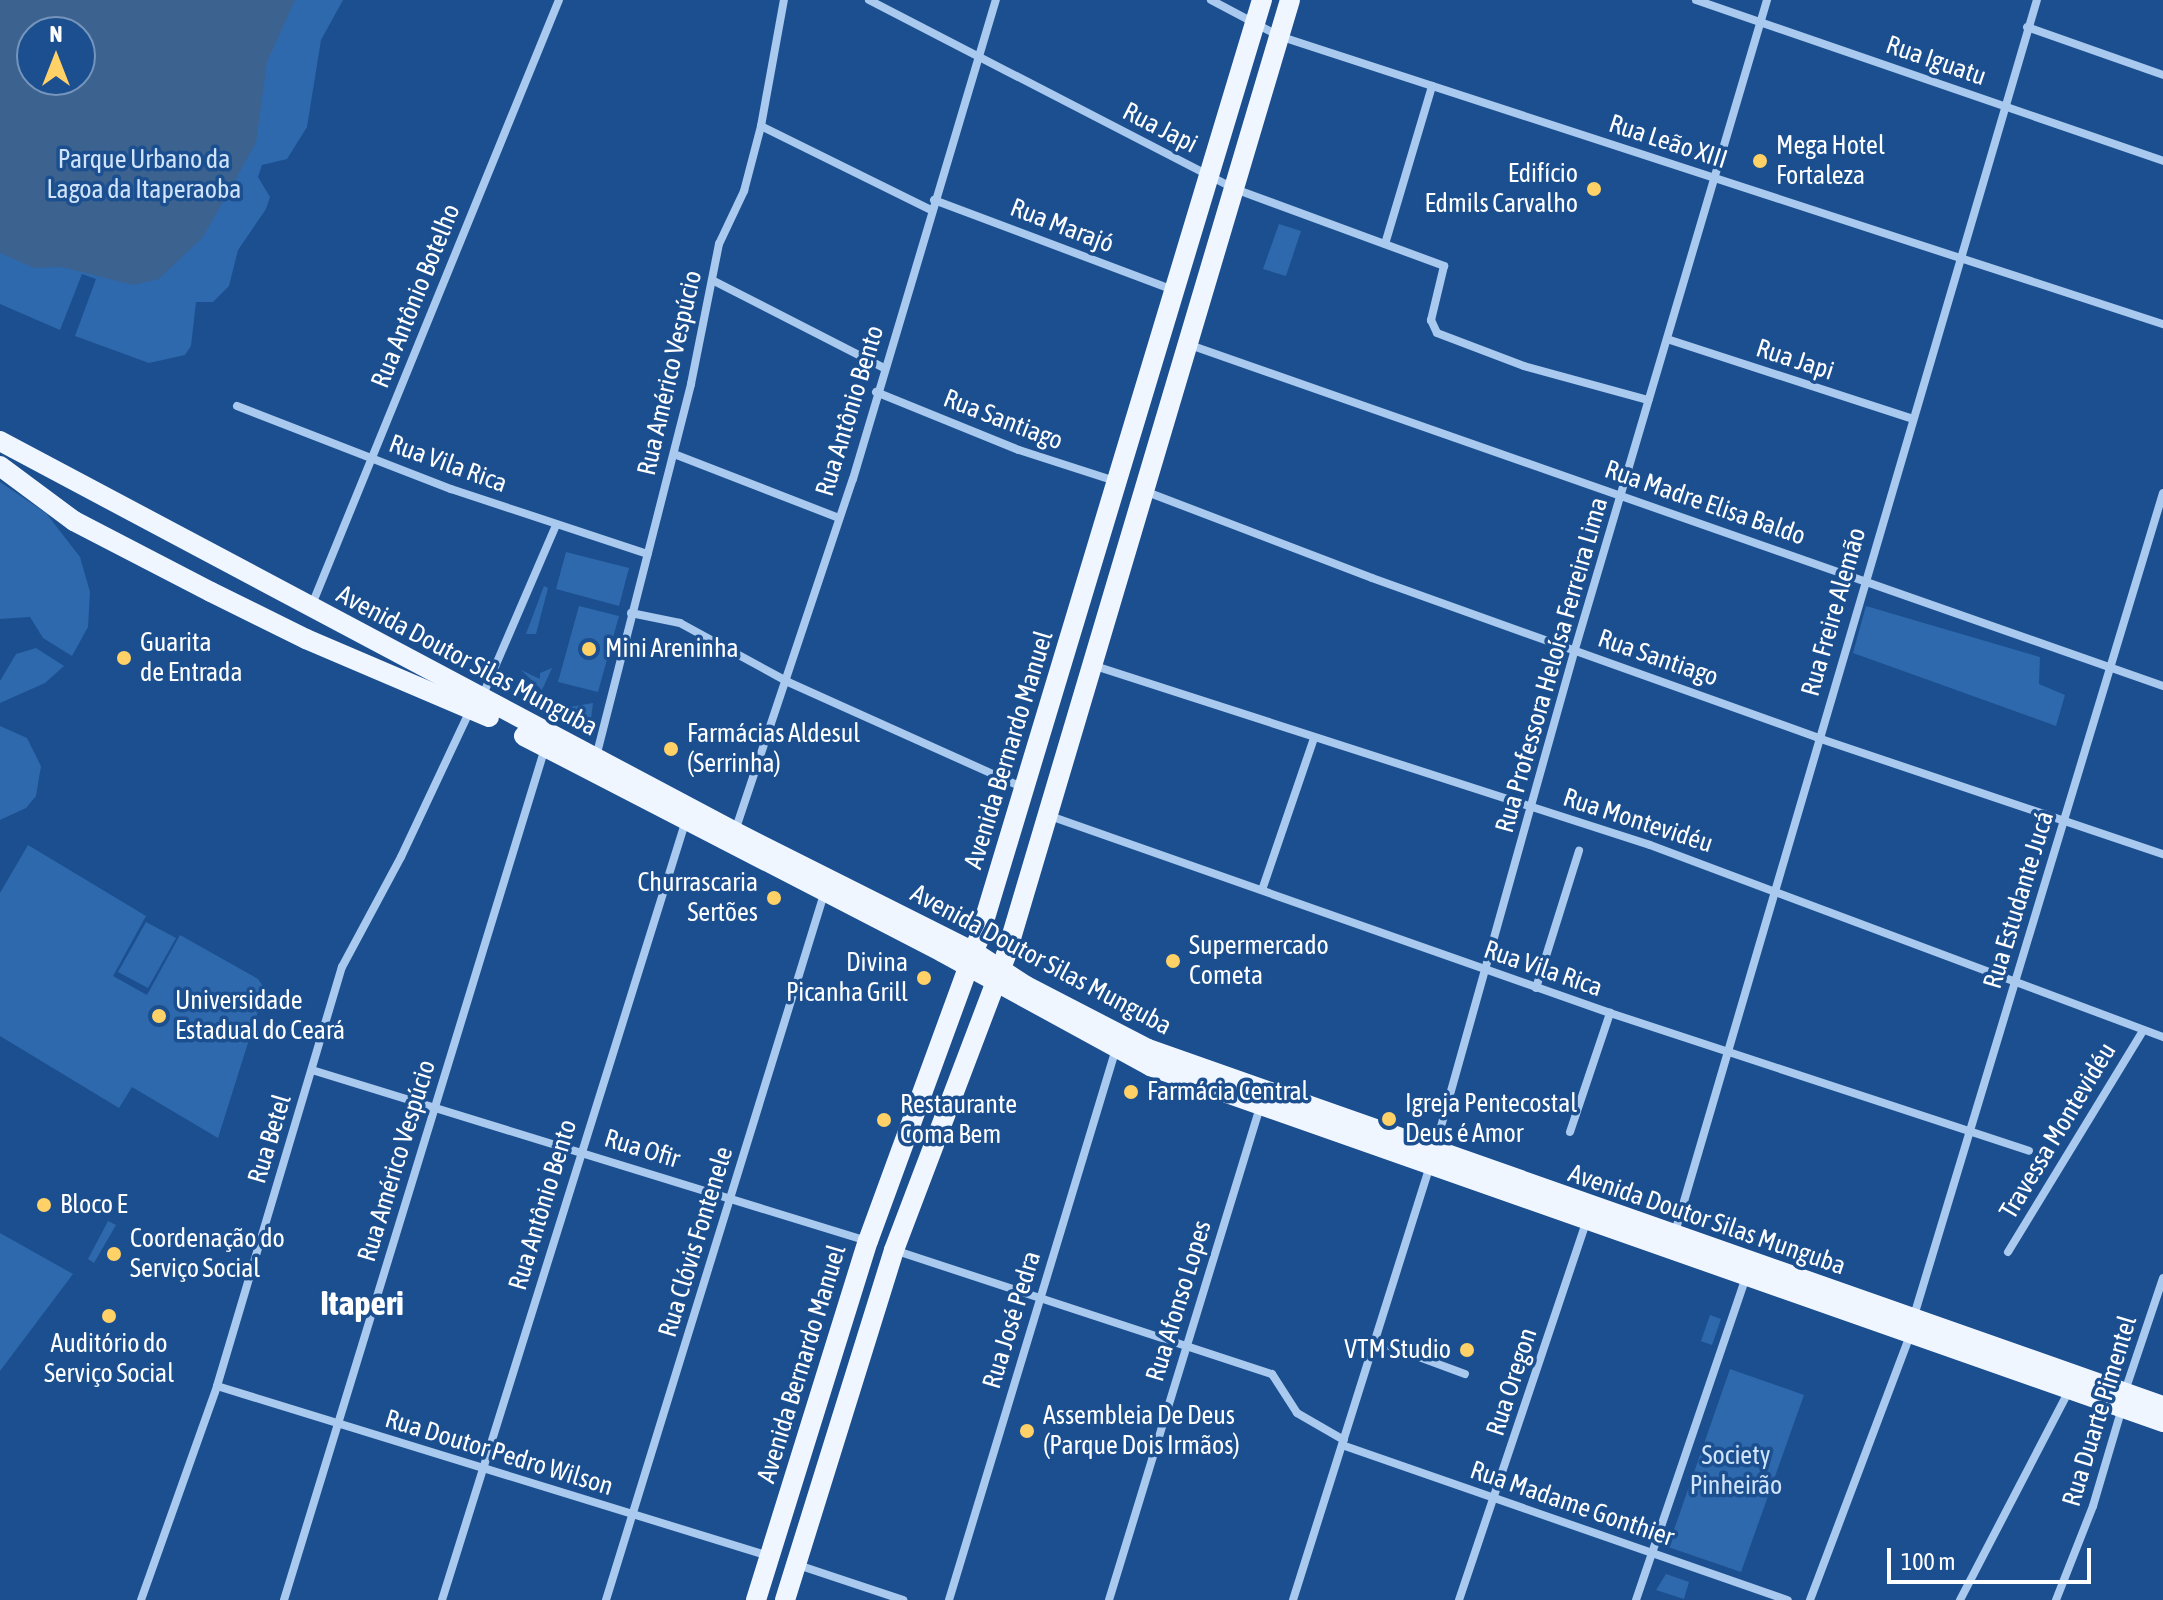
<!DOCTYPE html>
<html>
<head>
<meta charset="utf-8">
<style>
  body { margin:0 }
  #map { position:relative; width:2163px; height:1600px; overflow:hidden; background:#1b4f8f; font-family:"Asap Condensed",sans-serif }
  div>[style] { position:absolute }
  .green>* { inset:0; background:#2e69ad }
  .water>* { inset:0; background:#3c6290 }
  .minor>* { height:8px; margin:-4px; padding:0 4px; transform-origin:4px; border-radius:4px; background:#a9c9ee }
  .primary>* { height:20px; margin:-10px; padding:0 10px; transform-origin:10px; border-radius:10px; background:#f0f6ff }
  .dots>* { width:22px; height:22px; translate:-50% -50%; box-sizing:border-box; border:4px solid #1b4f8f; border-radius:50% }
  span { translate:-50% -50%; white-space:nowrap; text-align:center; line-height:1.15; -webkit-text-stroke:7px #1b4f8f; paint-order:stroke }
  .street-label { font-size:26px; color:#fff }
  .poi-label { font-size:26px; color:#fff }
  .left { translate:0 -50%; text-align:left }
  .right { translate:-100% -50%; text-align:right }
  .park-label { font-size:26px; color:#cfe3fa }
  .district-label { font-size:34px; color:#fff; font-weight:700 }
  .north { position:absolute; left:16px; top:16px; width:80px; height:80px; box-sizing:border-box; background:#1b4f8f; border:2px solid #7695bc; border-radius:50%; rotate:0deg; font-size:22px; font-weight:700; line-height:32px; text-align:center; color:#fff }
  .north::after { content:''; display:block; margin:auto; width:28px; height:36px; background:#ffd166; clip-path:polygon(50% 0,100% 100%,50% 72%,0 100%) }
  .scale { position:absolute; left:1887px; top:1548px; width:204px; height:36px; box-sizing:border-box; border:4px solid #fff; border-top:0; padding-left:10px; font-size:24px; line-height:28px; white-space:nowrap; color:#fff; -webkit-text-stroke:6px #1b4f8f; paint-order:stroke }
</style>
</head>
<body>
<div id="map">
  <div class="green">
    <div style="clip-path:polygon(evenodd,0 0,343px 0,321px 40px,307px 127px,287px 159px,262px 165px,258px 177px,270px 197px,266px 209px,238px 250px,229px 286px,213px 302px,196px 302px,191px 346px,185px 355px,149px 363px,75px 336px,96px 279px,82px 274px,60px 330px,0 304px,0 0,32px 32px,80px 32px,80px 80px,32px 80px,32px 32px)"></div>
    <div style="clip-path:polygon(1279px 224px,1301px 231px,1286px 276px,1263px 269px)"></div>
    <div style="clip-path:polygon(0 482px,46px 513px,80px 557px,90px 592px,88px 627px,72px 656px,43px 638px,30px 617px,0 619px)"></div>
    <div style="clip-path:polygon(566px 552px,629px 568px,619px 606px,556px 589px)"></div>
    <div style="clip-path:polygon(544px 586px,548px 588px,536px 634px,526px 634px)"></div>
    <div style="clip-path:polygon(579px 606px,619px 616px,598px 692px,558px 682px)"></div>
    <div style="clip-path:polygon(1866px 606px,2040px 657px,2039px 684px,2065px 695px,2056px 726px,1853px 653px)"></div>
    <div style="clip-path:polygon(36px 648px,64px 666px,45px 683px,0 703px,0 681px,16px 654px)"></div>
    <div style="clip-path:polygon(552px 668px,542px 690px,521px 670px,540px 679px,540px 673px)"></div>
    <div style="clip-path:polygon(593px 703px,590px 727px,556px 714px,558px 709px)"></div>
    <div style="clip-path:polygon(0 726px,27px 738px,41px 766px,36px 796px,26px 808px,0 820px)"></div>
    <div style="clip-path:polygon(28px 845px,146px 916px,113px 976px,147px 995px,180px 935px,258px 979px,265px 989px,218px 1138px,132px 1087px,119px 1108px,0 1036px,0 893px)"></div>
    <div style="clip-path:polygon(146px 922px,176px 938px,148px 988px,118px 972px)"></div>
    <div style="clip-path:polygon(108px 1221px,116px 1225px,94px 1263px,88px 1259px)"></div>
    <div style="clip-path:polygon(0 1233px,73px 1274px,0 1371px)"></div>
    <div style="clip-path:polygon(1710px 1315px,1721px 1319px,1712px 1345px,1701px 1341px)"></div>
    <div style="clip-path:polygon(1730px 1369px,1804px 1395px,1741px 1572px,1668px 1547px)"></div>
    <div style="clip-path:polygon(1666px 1574px,1689px 1582px,1684px 1599px,1656px 1590px)"></div>
  </div>
  <div class="water">
    <div style="clip-path:polygon(evenodd,0 0,295px 0,267px 62px,256px 143px,203px 237px,159px 279px,133px 285px,62px 267px,34px 268px,0 253px,0 0,32px 32px,80px 32px,80px 80px,32px 80px,32px 32px)"></div>
  </div>
  <div class="minor">
    <div style="left:869px;top:0;width:412px;rotate:27.3deg"></div>
    <div style="left:1235px;top:189px;width:223px;rotate:20.2deg"></div>
    <div style="left:1444px;top:266px;width:56px;rotate:103.5deg"></div>
    <div style="left:1431px;top:320px;width:14px;rotate:65deg"></div>
    <div style="left:1437px;top:333px;width:93px;rotate:20.8deg"></div>
    <div style="left:1524px;top:366px;width:129px;rotate:15.3deg"></div>
    <div style="left:1211px;top:0;width:77px;rotate:27.9deg"></div>
    <div style="left:1279px;top:36px;width:930px;rotate:18.05deg"></div>
    <div style="left:1696px;top:0;width:494px;rotate:19deg"></div>
    <div style="left:2027px;top:27px;width:144px;rotate:19.4deg"></div>
    <div style="left:761px;top:126px;width:190px;rotate:26.3deg"></div>
    <div style="left:934px;top:200px;width:255px;rotate:20.6deg"></div>
    <div style="left:1385px;top:244px;width:165px;rotate:-73.4deg"></div>
    <div style="left:712px;top:280px;width:193px;rotate:27.1deg"></div>
    <div style="left:1667px;top:339px;width:256px;rotate:18deg"></div>
    <div style="left:1190px;top:345px;width:1031px;rotate:19.31deg"></div>
    <div style="left:876px;top:392px;width:154px;rotate:22.1deg"></div>
    <div style="left:1019px;top:450px;width:101px;rotate:17.9deg"></div>
    <div style="left:237px;top:406px;width:230px;rotate:21.2deg"></div>
    <div style="left:451px;top:489px;width:207px;rotate:18.3deg"></div>
    <div style="left:674px;top:454px;width:177px;rotate:21.2deg"></div>
    <div style="left:1147px;top:492px;width:241px;rotate:20.9deg"></div>
    <div style="left:1372px;top:578px;width:474px;rotate:19.7deg"></div>
    <div style="left:1818px;top:738px;width:364px;rotate:18.6deg"></div>
    <div style="left:311px;top:607px;width:656px;rotate:-67.78deg"></div>
    <div style="left:631px;top:613px;width:50px;rotate:11.5deg"></div>
    <div style="left:680px;top:623px;width:123px;rotate:28.6deg"></div>
    <div style="left:788px;top:682px;width:259px;rotate:24.2deg"></div>
    <div style="left:1092px;top:665px;width:586px;rotate:17.88deg"></div>
    <div style="left:1650px;top:845px;width:548px;rotate:20.52deg"></div>
    <div style="left:482px;top:697px;width:187px;rotate:-66.7deg"></div>
    <div style="left:596px;top:757px;width:385px;rotate:-75.7deg"></div>
    <div style="left:691px;top:384px;width:143px;rotate:-78.7deg"></div>
    <div style="left:719px;top:244px;width:59px;rotate:-64.7deg"></div>
    <div style="left:744px;top:191px;width:67px;rotate:-75.3deg"></div>
    <div style="left:761px;top:126px;width:128px;rotate:-79.7deg"></div>
    <div style="left:1050px;top:816px;width:594px;rotate:19.38deg"></div>
    <div style="left:1610px;top:1013px;width:441px;rotate:18.2deg"></div>
    <div style="left:735px;top:831px;width:371px;rotate:-71.5deg"></div>
    <div style="left:853px;top:479px;width:500px;rotate:-73.4deg"></div>
    <div style="left:1262px;top:890px;width:161px;rotate:-71.1deg"></div>
    <div style="left:1536px;top:988px;width:144px;rotate:-72.6deg"></div>
    <div style="left:312px;top:1070px;width:581px;rotate:17.12deg"></div>
    <div style="left:1570px;top:1132px;width:126px;rotate:-71.4deg"></div>
    <div style="left:1435px;top:1148px;width:518px;rotate:-74.33deg"></div>
    <div style="left:1575px;top:649px;width:677px;rotate:-73.52deg"></div>
    <div style="left:1675px;top:1232px;width:1284px;rotate:-73.63deg"></div>
    <div style="left:894px;top:1250px;width:398px;rotate:18.2deg"></div>
    <div style="left:1272px;top:1374px;width:46px;rotate:57.3deg"></div>
    <div style="left:1297px;top:1413px;width:54px;rotate:29.9deg"></div>
    <div style="left:2008px;top:1252px;width:259px;rotate:-58.6deg"></div>
    <div style="left:1913px;top:1319px;width:863px;rotate:-73.16deg"></div>
    <div style="left:1373px;top:1340px;width:98px;rotate:20.3deg"></div>
    <div style="left:217px;top:1386px;width:578px;rotate:17.12deg"></div>
    <div style="left:2125px;top:1391px;width:119px;rotate:-71.4deg"></div>
    <div style="left:1342px;top:1445px;width:472px;rotate:19.2deg"></div>
    <div style="left:798px;top:1565px;width:111px;rotate:18.4deg"></div>
    <div style="left:141px;top:1600px;width:227px;rotate:-70.4deg"></div>
    <div style="left:217px;top:1386px;width:437px;rotate:-73.4deg"></div>
    <div style="left:342px;top:967px;width:125px;rotate:-61.8deg"></div>
    <div style="left:401px;top:857px;width:165px;rotate:-64.8deg"></div>
    <div style="left:284px;top:1600px;width:891px;rotate:-72.97deg"></div>
    <div style="left:442px;top:1600px;width:814px;rotate:-72.63deg"></div>
    <div style="left:606px;top:1600px;width:739px;rotate:-72.84deg"></div>
    <div style="left:949px;top:1600px;width:573px;rotate:-73.15deg"></div>
    <div style="left:1109px;top:1600px;width:516px;rotate:-72.97deg"></div>
    <div style="left:1293px;top:1600px;width:456px;rotate:-72.5deg"></div>
    <div style="left:1459px;top:1600px;width:399px;rotate:-71.4deg"></div>
    <div style="left:1636px;top:1600px;width:339px;rotate:-71.2deg"></div>
    <div style="left:1810px;top:1600px;width:283px;rotate:-69.3deg"></div>
    <div style="left:1960px;top:1600px;width:236px;rotate:-62.5deg"></div>
    <div style="left:2056px;top:1600px;width:101px;rotate:-68.5deg"></div>
    <div style="left:2093px;top:1506px;width:102px;rotate:-73.5deg"></div>
  </div>
  <div class="primary">
    <div style="left:0;top:441px;width:833px;rotate:28.01deg"></div>
    <div style="left:735px;top:832px;width:267px;rotate:26.7deg"></div>
    <div style="left:974px;top:952px;width:62px;rotate:33.2deg"></div>
    <div style="left:1026px;top:986px;width:137px;rotate:27.3deg"></div>
    <div style="left:1148px;top:1049px;width:1076px;rotate:19.38deg"></div>
    <div style="left:0;top:466px;width:92px;rotate:36.6deg"></div>
    <div style="left:74px;top:521px;width:154px;rotate:27.4deg"></div>
    <div style="left:211px;top:592px;width:106px;rotate:26.3deg"></div>
    <div style="left:306px;top:639px;width:199px;rotate:23.1deg"></div>
    <div style="left:524px;top:736px;width:471px;rotate:27.3deg"></div>
    <div style="left:942px;top:952px;width:237px;rotate:28.7deg"></div>
    <div style="left:1150px;top:1066px;width:1074px;rotate:19.36deg"></div>
    <div style="left:756px;top:1600px;width:376px;rotate:-72.7deg"></div>
    <div style="left:868px;top:1241px;width:320px;rotate:-69.9deg"></div>
    <div style="left:978px;top:941px;width:983px;rotate:-73.21deg"></div>
    <div style="left:785px;top:1600px;width:367px;rotate:-72.7deg"></div>
    <div style="left:894px;top:1250px;width:316px;rotate:-69.2deg"></div>
    <div style="left:1006px;top:955px;width:996px;rotate:-73.44deg"></div>
  </div>
  <div class="dots">
    <div style="left:1760px;top:161px;background:#ffd166"></div>
    <div style="left:1594px;top:189px;background:#ffd166"></div>
    <div style="left:589px;top:649px;background:#ffd166"></div>
    <div style="left:124px;top:658px;background:#ffd166"></div>
    <div style="left:671px;top:749px;background:#ffd166"></div>
    <div style="left:774px;top:898px;background:#ffd166"></div>
    <div style="left:1173px;top:961px;background:#ffd166"></div>
    <div style="left:924px;top:978px;background:#ffd166"></div>
    <div style="left:159px;top:1016px;background:#ffd166"></div>
    <div style="left:1131px;top:1092px;background:#ffd166"></div>
    <div style="left:1389px;top:1119px;background:#ffd166"></div>
    <div style="left:884px;top:1120px;background:#ffd166"></div>
    <div style="left:44px;top:1205px;background:#ffd166"></div>
    <div style="left:114px;top:1254px;background:#ffd166"></div>
    <div style="left:109px;top:1316px;background:#ffd166"></div>
    <div style="left:1467px;top:1350px;background:#ffd166"></div>
    <div style="left:1027px;top:1431px;background:#ffd166"></div>
  </div>
  <div class="street-label">
    <span style="left:1936px;top:61px;rotate:19deg">Rua Iguatu</span>
    <span style="left:1160px;top:128px;rotate:27deg">Rua Japi</span>
    <span style="left:1668px;top:142px;rotate:18deg">Rua Leão XIII</span>
    <span style="left:1062px;top:226px;rotate:21deg">Rua Marajó</span>
    <span style="left:416px;top:296px;rotate:-68deg">Rua Antônio Botelho</span>
    <span style="left:1795px;top:360px;rotate:18deg">Rua Japi</span>
    <span style="left:670px;top:373px;rotate:-77deg">Rua Américo Vespúcio</span>
    <span style="left:850px;top:411px;rotate:-73deg">Rua Antônio Bento</span>
    <span style="left:1003px;top:420px;rotate:21deg">Rua Santiago</span>
    <span style="left:448px;top:464px;rotate:20deg">Rua Vila Rica</span>
    <span style="left:1705px;top:503px;rotate:19deg">Rua Madre Elisa Baldo</span>
    <span style="left:1834px;top:612px;rotate:-74deg">Rua Freire Alemão</span>
    <span style="left:1658px;top:658px;rotate:19deg">Rua Santiago</span>
    <span style="left:467px;top:661px;rotate:28deg">Avenida Doutor Silas Munguba</span>
    <span style="left:1552px;top:665px;rotate:-74deg">Rua Professora Heloísa Ferreira Lima</span>
    <span style="left:1009px;top:750px;rotate:-73deg">Avenida Bernardo Manuel</span>
    <span style="left:1638px;top:821px;rotate:18deg">Rua Montevidéu</span>
    <span style="left:2019px;top:900px;rotate:-73deg">Rua Estudante Jucá</span>
    <span style="left:1041px;top:960px;rotate:28deg">Avenida Doutor Silas Munguba</span>
    <span style="left:1543px;top:969px;rotate:19deg">Rua Vila Rica</span>
    <span style="left:2058px;top:1131px;rotate:-59deg">Travessa Montevidéu</span>
    <span style="left:270px;top:1139px;rotate:-73deg">Rua Betel</span>
    <span style="left:642px;top:1149px;rotate:17deg">Rua Ofir</span>
    <span style="left:397px;top:1161px;rotate:-73deg">Rua Américo Vespúcio</span>
    <span style="left:543px;top:1205px;rotate:-73deg">Rua Antônio Bento</span>
    <span style="left:1707px;top:1220px;rotate:19deg">Avenida Doutor Silas Munguba</span>
    <span style="left:696px;top:1242px;rotate:-73deg">Rua Clóvis Fontenele</span>
    <span style="left:1179px;top:1301px;rotate:-73deg">Rua Afonso Lopes</span>
    <span style="left:1012px;top:1320px;rotate:-73deg">Rua José Pedra</span>
    <span style="left:802px;top:1364px;rotate:-73deg">Avenida Bernardo Manuel</span>
    <span style="left:1512px;top:1382px;rotate:-72deg">Rua Oregon</span>
    <span style="left:2100px;top:1411px;rotate:-73deg">Rua Duarte Pimentel</span>
    <span style="left:499px;top:1453px;rotate:17deg">Rua Doutor Pedro Wilson</span>
    <span style="left:1572px;top:1504px;rotate:19deg">Rua Madame Gonthier</span>
  </div>
  <div class="poi-label">
    <span class="left" style="left:1776px;top:161px">Mega Hotel<br>Fortaleza</span>
    <span class="right" style="left:1578px;top:189px">Edifício<br>Edmils Carvalho</span>
    <span class="left" style="left:140px;top:658px">Guarita<br>de Entrada</span>
    <span class="left" style="left:605px;top:649px">Mini Areninha</span>
    <span class="left" style="left:687px;top:749px">Farmácias Aldesul<br>(Serrinha)</span>
    <span class="right" style="left:758px;top:898px">Churrascaria<br>Sertões</span>
    <span class="left" style="left:1189px;top:961px">Supermercado<br>Cometa</span>
    <span class="right" style="left:908px;top:978px">Divina<br>Picanha Grill</span>
    <span class="left" style="left:175px;top:1016px">Universidade<br>Estadual do Ceará</span>
    <span class="left" style="left:1147px;top:1092px">Farmácia Central</span>
    <span class="left" style="left:1405px;top:1119px">Igreja Pentecostal<br>Deus é Amor</span>
    <span class="left" style="left:900px;top:1120px">Restaurante<br>Coma Bem</span>
    <span class="left" style="left:60px;top:1205px">Bloco E</span>
    <span class="left" style="left:130px;top:1254px">Coordenação do<br>Serviço Social</span>
    <span style="left:109px;top:1359px">Auditório do<br>Serviço Social</span>
    <span class="right" style="left:1451px;top:1350px">VTM Studio</span>
    <span class="left" style="left:1043px;top:1431px">Assembleia De Deus<br>(Parque Dois Irmãos)</span>
  </div>
  <div class="park-label">
    <span style="left:144px;top:175px">Parque Urbano da<br>Lagoa da Itaperaoba</span>
    <span style="left:1736px;top:1471px">Society<br>Pinheirão</span>
  </div>
  <div class="district-label">
    <span style="left:362px;top:1303px">Itaperi</span>
  </div>
  <div class="north">N</div>
  <div class="scale">100 m</div>
</div>
</body>
</html>
